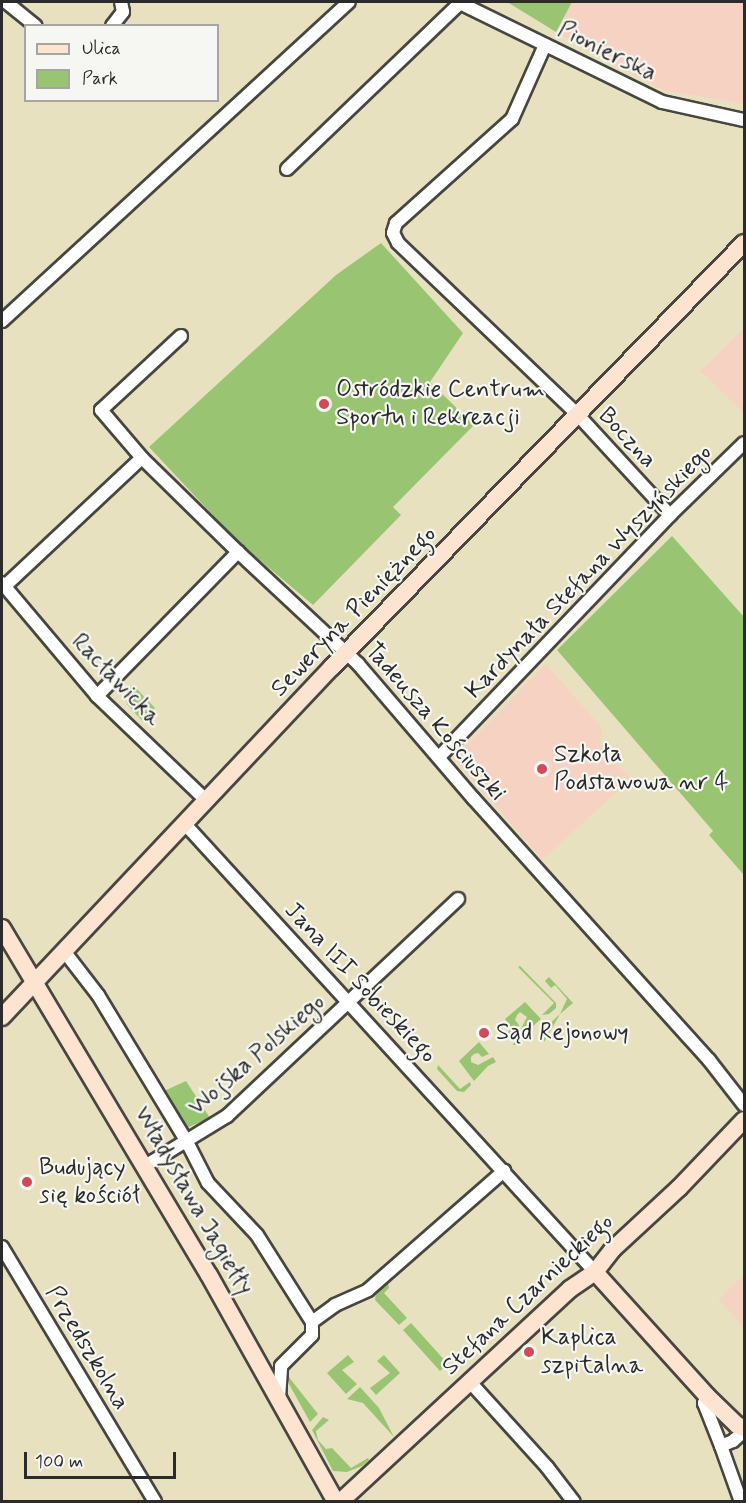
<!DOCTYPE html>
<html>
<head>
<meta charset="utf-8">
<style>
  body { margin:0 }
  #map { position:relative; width:746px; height:1503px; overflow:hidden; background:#e8e1bf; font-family:Mynerve,sans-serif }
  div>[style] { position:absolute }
  .built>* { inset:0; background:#f6d2c3 }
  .green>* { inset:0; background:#99c572 }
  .roads { filter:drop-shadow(2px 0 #474641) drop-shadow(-2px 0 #474641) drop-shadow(0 2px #474641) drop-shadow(0 -2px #474641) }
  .street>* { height:12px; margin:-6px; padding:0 6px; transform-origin:6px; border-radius:6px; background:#fff }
  .secondary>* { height:16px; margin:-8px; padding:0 8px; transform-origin:8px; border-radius:8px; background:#fde4d1 }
  .dots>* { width:16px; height:16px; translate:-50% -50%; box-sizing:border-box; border:3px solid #f6f6f2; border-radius:50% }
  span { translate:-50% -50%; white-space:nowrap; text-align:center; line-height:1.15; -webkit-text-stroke:4.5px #f6f6f2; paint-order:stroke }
  .street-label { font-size:24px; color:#2b2b2b }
  .poi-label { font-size:24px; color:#2b2b2b }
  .left { translate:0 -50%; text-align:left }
  .frame { position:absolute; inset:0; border:3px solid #2b2b2b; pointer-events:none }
  .legend { position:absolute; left:24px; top:24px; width:195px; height:78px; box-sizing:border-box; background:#f6f6f2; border:2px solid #a5a5a2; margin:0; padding:8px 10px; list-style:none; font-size:18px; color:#2b2b2b }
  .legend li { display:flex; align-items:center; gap:12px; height:30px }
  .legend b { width:30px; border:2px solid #a5a5a2 }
  .scale { position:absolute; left:24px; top:1452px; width:152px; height:27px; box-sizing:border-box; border:3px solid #2b2b2b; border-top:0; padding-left:8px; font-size:18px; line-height:21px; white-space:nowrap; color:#2b2b2b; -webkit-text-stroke:4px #f6f6f2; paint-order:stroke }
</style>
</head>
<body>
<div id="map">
  <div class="built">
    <div style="clip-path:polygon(572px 2px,744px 2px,744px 104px,662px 90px,556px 32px)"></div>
    <div style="clip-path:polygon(744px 328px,744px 413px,700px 371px)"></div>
    <div style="clip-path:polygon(546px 664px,602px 728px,600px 745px,631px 779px,542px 860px,454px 758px)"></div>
    <div style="clip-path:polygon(744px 1275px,744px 1327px,718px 1299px)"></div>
  </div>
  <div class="green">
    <div style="clip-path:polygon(507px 2px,572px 2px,556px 32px)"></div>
    <div style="clip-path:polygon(381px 243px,463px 333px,430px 382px,474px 425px,393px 507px,401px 515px,313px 605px,237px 541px,149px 447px,336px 275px)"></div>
    <div style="clip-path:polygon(672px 536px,744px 617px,743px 874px,709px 835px,713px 831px,557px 650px)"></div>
    <div style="clip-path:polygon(133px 685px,155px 708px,143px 722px,127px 704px,125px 692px)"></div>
    <div style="clip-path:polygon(520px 966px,556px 1003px,556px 1008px,549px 1014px,542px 1015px,554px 1003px,518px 967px)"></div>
    <div style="clip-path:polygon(549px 977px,573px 1003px,560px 1014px,544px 1042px,542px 1035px,544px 1029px,560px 1014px,567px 999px,555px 985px,551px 988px,545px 981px)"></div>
    <div style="clip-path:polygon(525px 1002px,541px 1019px,518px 1039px,516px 1045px,513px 1045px,527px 1017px,520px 1012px,517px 1015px,515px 1020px,519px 1025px,509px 1040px,505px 1035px,512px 1028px,505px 1019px)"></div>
    <div style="clip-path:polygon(479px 1042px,489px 1054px,482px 1057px,478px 1053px,474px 1054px,471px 1057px,471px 1062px,478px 1065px,493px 1057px,496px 1062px,488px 1066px,474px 1081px,459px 1061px)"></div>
    <div style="clip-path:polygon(438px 1065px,460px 1089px,470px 1082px,471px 1085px,464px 1092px,457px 1091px,437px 1069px)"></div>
    <div style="clip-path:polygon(186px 1081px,210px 1118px,184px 1129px,162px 1092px)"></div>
    <div style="clip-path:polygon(388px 1283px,389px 1288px,384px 1293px,407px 1318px,399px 1325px,375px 1300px,376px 1292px)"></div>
    <div style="clip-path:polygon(411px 1323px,448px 1364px,440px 1371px,403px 1330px)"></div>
    <div style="clip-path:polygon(348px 1355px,354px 1362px,342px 1370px,357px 1384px,346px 1394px,327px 1373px)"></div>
    <div style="clip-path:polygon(384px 1355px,400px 1373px,376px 1395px,370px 1388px,390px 1373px,377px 1361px)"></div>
    <div style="clip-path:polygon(288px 1376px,318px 1414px,310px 1422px,289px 1384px)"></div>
    <div style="clip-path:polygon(360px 1387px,379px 1408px,394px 1437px,363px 1403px,347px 1399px)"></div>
    <div style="clip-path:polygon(323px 1417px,329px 1420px,316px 1431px,318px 1440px,326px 1449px,332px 1448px,351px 1468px,368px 1458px,369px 1460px,362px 1466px,347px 1472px,333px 1471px,312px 1430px)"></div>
  </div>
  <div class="roads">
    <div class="street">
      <div style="left:6px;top:2px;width:38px;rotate:39deg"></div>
      <div style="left:458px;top:2px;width:227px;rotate:26.1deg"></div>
      <div style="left:662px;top:102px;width:84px;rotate:12.4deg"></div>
      <div style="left:112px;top:26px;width:18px;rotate:-52deg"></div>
      <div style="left:123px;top:12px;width:10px;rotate:-101deg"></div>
      <div style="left:545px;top:45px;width:81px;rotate:114deg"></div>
      <div style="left:512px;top:119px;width:156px;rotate:138.1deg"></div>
      <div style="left:396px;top:223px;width:10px;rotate:107deg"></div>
      <div style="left:393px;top:233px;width:11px;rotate:63deg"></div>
      <div style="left:398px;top:243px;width:249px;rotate:43.7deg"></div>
      <div style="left:578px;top:415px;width:136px;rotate:47.4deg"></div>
      <div style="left:287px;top:169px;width:240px;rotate:-43.8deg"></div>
      <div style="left:2px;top:321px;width:471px;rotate:-42.6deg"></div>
      <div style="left:181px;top:336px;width:109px;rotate:137.2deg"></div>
      <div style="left:101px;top:410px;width:63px;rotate:49.5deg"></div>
      <div style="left:142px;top:458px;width:134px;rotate:44.4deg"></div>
      <div style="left:238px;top:552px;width:164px;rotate:43deg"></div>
      <div style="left:358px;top:664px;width:177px;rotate:49.4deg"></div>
      <div style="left:473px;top:798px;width:353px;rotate:48deg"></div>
      <div style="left:709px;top:1060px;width:57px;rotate:52.1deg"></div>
      <div style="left:2px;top:583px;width:148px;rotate:49.9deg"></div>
      <div style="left:97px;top:696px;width:151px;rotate:43.7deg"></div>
      <div style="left:5px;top:586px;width:187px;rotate:-43.1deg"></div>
      <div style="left:97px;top:696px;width:202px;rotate:-45.6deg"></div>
      <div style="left:439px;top:757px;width:335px;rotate:-46.3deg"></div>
      <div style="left:670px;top:515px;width:103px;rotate:-44.2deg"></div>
      <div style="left:184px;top:823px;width:609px;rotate:47.53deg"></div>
      <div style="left:64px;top:951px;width:56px;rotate:52.3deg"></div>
      <div style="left:98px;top:995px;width:172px;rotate:58.8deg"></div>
      <div style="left:187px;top:1142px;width:46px;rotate:62.9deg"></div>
      <div style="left:208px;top:1183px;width:71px;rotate:46.7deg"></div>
      <div style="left:257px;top:1235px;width:103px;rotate:57.7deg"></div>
      <div style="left:312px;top:1322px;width:29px;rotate:-36deg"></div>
      <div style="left:335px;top:1305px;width:36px;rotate:-24deg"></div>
      <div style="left:368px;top:1290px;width:181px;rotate:-41.2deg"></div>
      <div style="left:145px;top:1166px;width:96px;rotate:-31.4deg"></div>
      <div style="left:227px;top:1116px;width:317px;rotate:-43.2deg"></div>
      <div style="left:2px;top:1247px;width:297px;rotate:59deg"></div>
      <div style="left:470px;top:1382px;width:115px;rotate:47.8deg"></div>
      <div style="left:547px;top:1467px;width:44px;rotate:52.4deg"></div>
      <div style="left:707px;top:1396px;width:8px;rotate:113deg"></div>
      <div style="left:704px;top:1403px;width:46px;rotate:68.4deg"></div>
      <div style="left:721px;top:1446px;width:13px;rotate:-23deg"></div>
      <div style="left:733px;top:1441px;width:15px;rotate:-42deg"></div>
      <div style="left:279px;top:1398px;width:32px;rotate:-86deg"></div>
      <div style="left:281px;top:1366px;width:44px;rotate:-45deg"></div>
      <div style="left:312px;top:1335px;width:13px;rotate:-90deg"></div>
      <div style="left:721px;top:1446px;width:59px;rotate:70.3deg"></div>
    </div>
    <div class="secondary">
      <div style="left:2px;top:928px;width:404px;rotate:59.2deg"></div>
      <div style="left:209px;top:1275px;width:260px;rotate:60.8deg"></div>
      <div style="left:2px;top:1017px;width:481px;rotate:-46.7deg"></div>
      <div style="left:332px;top:667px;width:591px;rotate:-45.82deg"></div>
      <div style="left:595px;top:1272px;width:167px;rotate:47.9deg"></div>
      <div style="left:707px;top:1396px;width:42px;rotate:44deg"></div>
      <div style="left:737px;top:1425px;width:8px;rotate:23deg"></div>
      <div style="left:340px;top:1502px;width:313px;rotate:-42.8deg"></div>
      <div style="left:570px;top:1289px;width:30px;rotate:-34deg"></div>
      <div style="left:595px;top:1272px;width:28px;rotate:-52deg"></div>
      <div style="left:612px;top:1250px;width:91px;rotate:-42.8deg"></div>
      <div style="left:679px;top:1188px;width:94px;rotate:-46.3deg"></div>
    </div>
  </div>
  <div class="dots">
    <div style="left:324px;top:404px;background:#d1495b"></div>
    <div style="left:542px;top:769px;background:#d1495b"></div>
    <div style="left:484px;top:1033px;background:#d1495b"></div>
    <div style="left:27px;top:1182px;background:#d1495b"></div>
    <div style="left:529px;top:1352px;background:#d1495b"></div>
  </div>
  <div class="street-label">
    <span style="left:607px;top:52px;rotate:26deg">Pionierska</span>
    <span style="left:627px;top:438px;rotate:47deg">Boczna</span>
    <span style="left:589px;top:572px;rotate:-46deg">Kardynała Stefana Wyszyńskiego</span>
    <span style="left:354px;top:612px;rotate:-46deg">Seweryna Pieniężnego</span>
    <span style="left:116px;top:680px;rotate:46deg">Racławicka</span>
    <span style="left:435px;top:722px;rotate:49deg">Tadeusza Kościuszki</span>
    <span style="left:360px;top:983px;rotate:47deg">Jana III Sobieskiego</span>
    <span style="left:257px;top:1055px;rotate:-41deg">Wojska Polskiego</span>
    <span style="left:193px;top:1201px;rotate:60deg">Władysława Jagiełły</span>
    <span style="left:528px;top:1295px;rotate:-43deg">Stefana Czarnieckiego</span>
    <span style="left:87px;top:1348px;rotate:59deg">Przedszkolna</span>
  </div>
  <div class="poi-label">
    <span class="left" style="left:336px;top:404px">Ostródzkie Centrum<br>Sportu i Rekreacji</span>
    <span class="left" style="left:554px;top:769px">Szkoła<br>Podstawowa nr 4</span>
    <span class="left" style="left:496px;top:1033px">Sąd Rejonowy</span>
    <span class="left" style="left:39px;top:1182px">Budujący<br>się kościół</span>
    <span class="left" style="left:541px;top:1352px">Kaplica<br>szpitalna</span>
  </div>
  <div class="frame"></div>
  <ul class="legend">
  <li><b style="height:8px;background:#fde4d1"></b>Ulica</li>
  <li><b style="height:16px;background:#99c572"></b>Park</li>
  </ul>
  <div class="scale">100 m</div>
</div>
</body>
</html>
